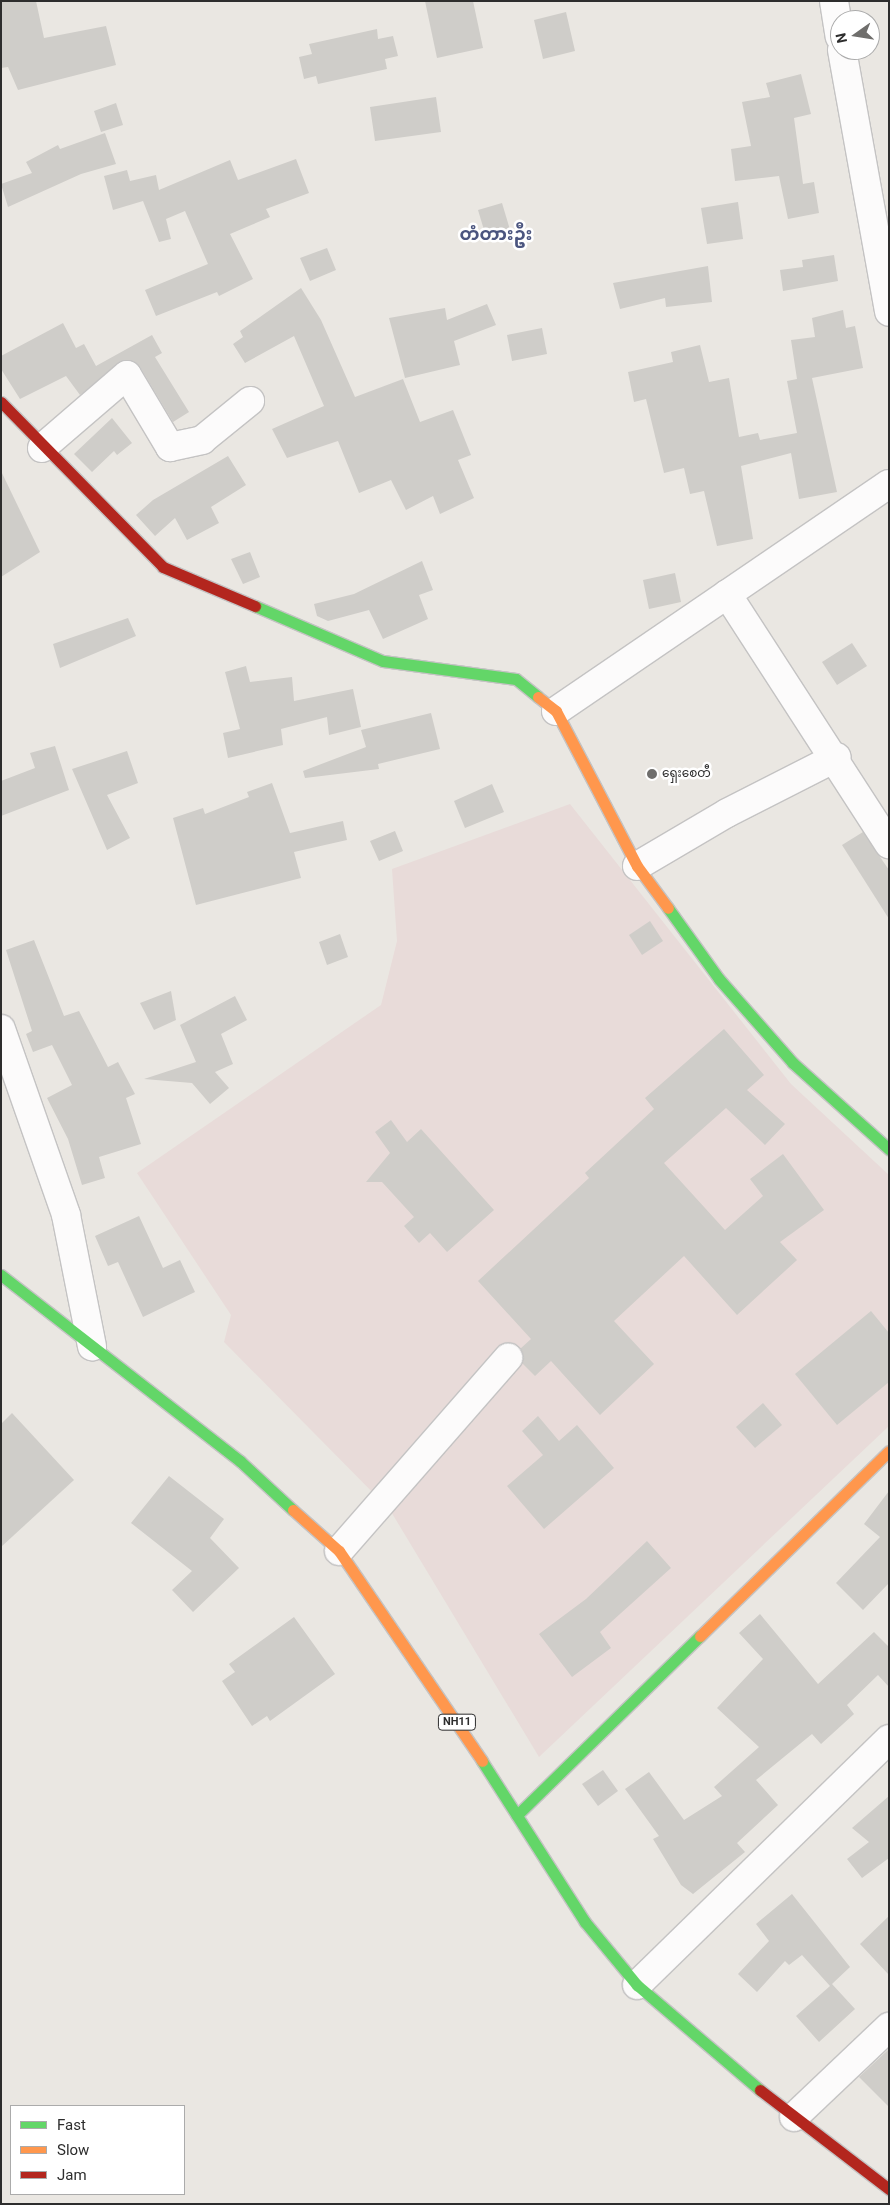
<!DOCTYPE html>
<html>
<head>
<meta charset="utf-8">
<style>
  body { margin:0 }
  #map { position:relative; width:890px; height:2205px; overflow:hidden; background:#eae7e2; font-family:Roboto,"Noto Sans Myanmar",sans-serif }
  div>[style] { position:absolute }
  .medical>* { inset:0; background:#e8dbd9 }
  .building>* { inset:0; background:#cfcdc9 }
  .roads { filter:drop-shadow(1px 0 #c4c3c3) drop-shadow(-1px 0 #c4c3c3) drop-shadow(0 1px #c4c3c3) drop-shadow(0 -1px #c4c3c3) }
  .street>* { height:28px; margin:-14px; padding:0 14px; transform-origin:14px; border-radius:14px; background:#fcfbfb }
  .fast>* { height:11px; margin:-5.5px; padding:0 5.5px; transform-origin:5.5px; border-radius:5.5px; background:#63d668 }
  .slow>* { height:11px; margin:-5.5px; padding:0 5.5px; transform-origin:5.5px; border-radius:5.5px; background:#ff974d }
  .jam>* { height:11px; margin:-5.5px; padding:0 5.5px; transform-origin:5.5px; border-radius:5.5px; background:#b3261e }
  .dots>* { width:14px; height:14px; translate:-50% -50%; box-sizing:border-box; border:2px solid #fff; border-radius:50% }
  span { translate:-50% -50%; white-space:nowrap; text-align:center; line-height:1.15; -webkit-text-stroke:5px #fff; paint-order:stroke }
  .shield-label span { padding:1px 4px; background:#fff; border:1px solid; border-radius:4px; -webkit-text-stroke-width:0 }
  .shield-label { font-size:11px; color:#2d2d2d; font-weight:700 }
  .poi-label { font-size:12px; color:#2d2d2d }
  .left { translate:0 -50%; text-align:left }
  .district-label { font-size:18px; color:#4b557f; font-weight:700 }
  .frame { position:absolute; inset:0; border:2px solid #2d2d2d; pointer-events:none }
  .legend { position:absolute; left:10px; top:2105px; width:175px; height:90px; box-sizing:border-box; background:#fff; border:1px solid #ababab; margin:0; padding:6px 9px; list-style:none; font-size:15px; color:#2d2d2d }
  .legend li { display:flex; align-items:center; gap:10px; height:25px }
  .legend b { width:25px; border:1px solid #ababab }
  .north { position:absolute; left:830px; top:10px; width:50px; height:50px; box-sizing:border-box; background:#fff; border:1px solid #ababab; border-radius:50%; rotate:257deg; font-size:14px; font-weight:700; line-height:20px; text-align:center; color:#2d2d2d }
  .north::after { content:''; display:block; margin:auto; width:18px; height:22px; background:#6f6e6c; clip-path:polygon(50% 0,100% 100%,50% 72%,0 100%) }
</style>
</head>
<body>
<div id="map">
  <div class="medical">
    <div style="clip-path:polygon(570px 804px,791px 1084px,889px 1175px,889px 1426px,539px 1757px,390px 1510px,224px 1342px,231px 1315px,137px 1173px,381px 1005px,397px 941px,392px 869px)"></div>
  </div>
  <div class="building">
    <div style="clip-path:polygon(1px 1px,36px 1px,44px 38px,106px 26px,116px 65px,18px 90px,8px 67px,1px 68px)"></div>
    <div style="clip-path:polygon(425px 1px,473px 1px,483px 48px,437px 58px)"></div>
    <div style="clip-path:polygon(566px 12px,575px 51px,543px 59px,534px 20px)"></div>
    <div style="clip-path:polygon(377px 29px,378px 39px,393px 36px,398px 56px,385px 59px,387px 69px,318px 84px,316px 76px,304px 79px,299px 57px,312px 54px,309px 44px)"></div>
    <div style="clip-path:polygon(801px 74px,811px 114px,794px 118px,803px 184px,814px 182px,819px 213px,788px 219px,779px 176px,735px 181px,731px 149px,751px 146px,742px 102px,770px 97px,766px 83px)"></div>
    <div style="clip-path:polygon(436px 97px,441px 132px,375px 141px,370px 107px)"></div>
    <div style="clip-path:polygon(116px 103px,123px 125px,101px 132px,94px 111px)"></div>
    <div style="clip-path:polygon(105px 133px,116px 164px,81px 174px,8px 207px,1px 184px,32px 173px,26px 162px,58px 145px,60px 149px)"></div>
    <div style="clip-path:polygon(296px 159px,309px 193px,266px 209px,270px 217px,230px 234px,253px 279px,219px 296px,217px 292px,156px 316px,145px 290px,208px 264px,185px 211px,166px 219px,171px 239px,159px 242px,143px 201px,113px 210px,104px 176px,127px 170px,130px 181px,156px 175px,159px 190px,230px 160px,238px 180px)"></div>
    <div style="clip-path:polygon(738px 202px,743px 239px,707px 244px,701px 208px)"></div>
    <div style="clip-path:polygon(502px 203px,511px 233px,487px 240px,478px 210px)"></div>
    <div style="clip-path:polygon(327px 248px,336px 270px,310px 281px,300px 258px)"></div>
    <div style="clip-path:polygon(834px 255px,838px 281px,783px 291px,780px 270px,803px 267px,802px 260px)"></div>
    <div style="clip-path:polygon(708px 266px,712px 302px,666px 307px,665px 298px,620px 309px,613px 283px)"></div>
    <div style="clip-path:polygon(301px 288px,321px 320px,355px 397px,403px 379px,420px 422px,453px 410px,471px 455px,458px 460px,474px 498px,440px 514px,433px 496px,406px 510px,391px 480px,359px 493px,338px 441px,287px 458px,272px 429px,324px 406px,294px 336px,245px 363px,233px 344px,243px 337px,240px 331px)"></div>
    <div style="clip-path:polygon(487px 304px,496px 325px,454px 341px,460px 365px,405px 378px,389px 318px,445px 308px,447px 320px)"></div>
    <div style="clip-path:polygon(843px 310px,846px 328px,855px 326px,863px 368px,812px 378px,837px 492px,799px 499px,791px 453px,741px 466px,753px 539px,717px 546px,704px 491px,690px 494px,684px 468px,664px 473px,646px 399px,634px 402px,628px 372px,673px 362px,671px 352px,700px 345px,709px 382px,729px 378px,739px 437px,758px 433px,760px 440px,797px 433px,787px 381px,797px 379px,791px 340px,815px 337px,812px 318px)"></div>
    <div style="clip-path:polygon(63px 323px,76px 348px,84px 344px,96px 366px,152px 335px,162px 353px,155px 357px,189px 412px,173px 422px,140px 367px,126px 360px,80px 395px,66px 376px,20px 399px,1px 369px,1px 356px)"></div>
    <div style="clip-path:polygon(542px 328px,547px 354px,512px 361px,507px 335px)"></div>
    <div style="clip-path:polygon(112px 418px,132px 443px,117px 455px,114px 451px,92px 472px,74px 454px)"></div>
    <div style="clip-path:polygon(228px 456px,246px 485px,211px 507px,219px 523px,187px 540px,175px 518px,155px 536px,136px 515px,153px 500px)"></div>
    <div style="clip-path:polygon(1px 471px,40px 552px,1px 577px)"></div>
    <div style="clip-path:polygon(250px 552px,260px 577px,243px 584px,231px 559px)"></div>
    <div style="clip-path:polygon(422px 561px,433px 590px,419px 595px,428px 619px,383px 639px,369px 610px,328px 621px,317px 616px,314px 604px,354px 594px)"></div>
    <div style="clip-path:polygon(675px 573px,681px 602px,649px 609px,643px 580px)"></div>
    <div style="clip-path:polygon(128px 618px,136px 636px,60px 668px,53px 644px)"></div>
    <div style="clip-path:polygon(852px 643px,867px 666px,837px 685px,822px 662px)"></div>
    <div style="clip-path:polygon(246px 666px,250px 682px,292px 677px,294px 701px,353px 689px,361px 727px,329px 735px,327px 717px,281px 729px,283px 745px,228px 758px,223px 733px,240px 729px,225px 672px)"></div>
    <div style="clip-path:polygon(431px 713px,440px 749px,378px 764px,379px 769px,305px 778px,303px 771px,366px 747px,361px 730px)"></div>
    <div style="clip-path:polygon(55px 746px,69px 790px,1px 816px,1px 781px,35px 768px,30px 753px)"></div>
    <div style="clip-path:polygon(127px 751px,138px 783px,107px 795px,130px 838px,107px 850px,72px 769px)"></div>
    <div style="clip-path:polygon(272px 783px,290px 833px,343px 821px,347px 840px,294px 852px,301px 878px,196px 905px,173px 818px,203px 808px,205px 814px,249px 797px,247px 792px)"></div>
    <div style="clip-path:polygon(492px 784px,504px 812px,465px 828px,454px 801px)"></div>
    <div style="clip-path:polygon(395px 831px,403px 851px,379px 861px,370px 841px)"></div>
    <div style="clip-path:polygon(863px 832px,889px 870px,889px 919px,842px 845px)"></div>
    <div style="clip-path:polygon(650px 921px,663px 941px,642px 955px,629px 935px)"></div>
    <div style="clip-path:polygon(340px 934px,348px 957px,327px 965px,319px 942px)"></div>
    <div style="clip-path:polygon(34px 940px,64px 1016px,79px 1011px,108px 1067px,118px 1062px,135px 1094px,126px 1098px,141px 1144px,99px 1157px,105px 1178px,82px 1185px,68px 1139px,47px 1098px,72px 1085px,52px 1045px,33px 1052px,26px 1034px,32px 1031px,6px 950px)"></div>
    <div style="clip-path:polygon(171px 991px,176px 1020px,154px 1030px,140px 1003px)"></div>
    <div style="clip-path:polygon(235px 996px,247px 1020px,221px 1034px,233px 1064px,215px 1072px,229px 1088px,210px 1104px,192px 1083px,144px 1079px,196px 1062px,180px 1025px)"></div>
    <div style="clip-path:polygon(724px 1029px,764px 1075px,747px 1090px,785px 1124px,765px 1145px,726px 1108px,664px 1163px,725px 1230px,763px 1196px,750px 1179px,783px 1154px,824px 1210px,780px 1242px,797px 1260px,737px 1315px,684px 1256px,614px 1321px,654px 1364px,600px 1415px,551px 1361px,535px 1376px,522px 1363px,520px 1349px,531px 1339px,478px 1281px,589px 1178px,585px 1173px,654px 1109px,645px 1098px)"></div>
    <div style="clip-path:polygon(391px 1120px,407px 1142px,421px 1129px,494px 1210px,447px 1252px,430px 1233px,419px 1243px,404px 1226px,414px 1217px,382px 1182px,366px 1182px,390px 1153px,375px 1132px)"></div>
    <div style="clip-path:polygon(139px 1216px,163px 1268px,180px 1260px,195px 1292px,143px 1317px,118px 1262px,108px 1266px,95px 1236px)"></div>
    <div style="clip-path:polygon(871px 1311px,889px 1333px,889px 1382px,837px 1425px,795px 1374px)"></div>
    <div style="clip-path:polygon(763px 1403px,782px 1425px,755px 1448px,736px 1427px)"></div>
    <div style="clip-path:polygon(12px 1413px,74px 1480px,1px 1547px,1px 1424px)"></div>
    <div style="clip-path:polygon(538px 1416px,559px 1441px,577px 1425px,614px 1468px,544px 1529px,507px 1486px,543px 1455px,522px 1431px)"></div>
    <div style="clip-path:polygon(169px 1476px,224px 1519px,210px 1538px,239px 1568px,193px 1612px,172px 1590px,192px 1571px,131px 1523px)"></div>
    <div style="clip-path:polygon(889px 1491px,889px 1583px,863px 1610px,836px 1583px,880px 1537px,864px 1524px)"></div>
    <div style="clip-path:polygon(647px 1541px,671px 1568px,600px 1632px,611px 1648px,572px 1677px,539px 1634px,586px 1599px)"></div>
    <div style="clip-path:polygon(760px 1614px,818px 1684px,874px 1632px,889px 1647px,889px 1687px,878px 1675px,847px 1705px,854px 1714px,821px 1744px,812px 1734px,756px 1780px,778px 1805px,737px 1843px,745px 1852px,693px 1894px,681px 1885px,653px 1839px,659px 1836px,625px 1789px,649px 1772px,684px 1820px,722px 1796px,714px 1787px,759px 1747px,717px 1708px,763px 1659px,739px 1633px)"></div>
    <div style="clip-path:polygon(294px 1617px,335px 1674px,270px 1721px,267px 1716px,252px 1726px,222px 1681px,235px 1672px,229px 1664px)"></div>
    <div style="clip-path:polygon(603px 1770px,618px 1791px,598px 1806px,582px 1784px)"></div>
    <div style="clip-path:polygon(889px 1796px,889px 1858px,862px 1878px,847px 1859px,869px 1842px,852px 1828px)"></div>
    <div style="clip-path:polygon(792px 1894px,850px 1967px,832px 1984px,855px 2009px,819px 2042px,796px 2016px,830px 1986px,802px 1955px,789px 1965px,785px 1961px,757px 1992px,738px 1974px,769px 1941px,756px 1924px)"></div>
    <div style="clip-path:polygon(889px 1916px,889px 1975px,860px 1944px)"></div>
    <div style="clip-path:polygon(889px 2049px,889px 2107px,859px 2077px)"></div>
  </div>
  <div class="roads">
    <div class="street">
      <div style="left:834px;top:1px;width:36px;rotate:81deg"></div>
      <div style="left:842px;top:50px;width:266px;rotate:79.8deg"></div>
      <div style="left:42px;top:448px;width:112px;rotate:-40.7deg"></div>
      <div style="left:127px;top:375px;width:84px;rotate:59.2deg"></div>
      <div style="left:170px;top:447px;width:33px;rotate:-12deg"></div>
      <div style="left:202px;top:440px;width:62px;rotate:-39.1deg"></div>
      <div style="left:727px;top:594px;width:298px;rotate:57.1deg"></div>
      <div style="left:556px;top:711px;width:403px;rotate:-34.3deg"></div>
      <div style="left:637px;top:866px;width:104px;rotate:-30.5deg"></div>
      <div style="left:727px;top:813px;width:123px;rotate:-27deg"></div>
      <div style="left:1px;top:1029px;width:197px;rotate:70.7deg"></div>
      <div style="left:66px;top:1215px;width:134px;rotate:78.8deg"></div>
      <div style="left:339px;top:1551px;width:257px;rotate:-48.8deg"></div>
      <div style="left:637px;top:1985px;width:352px;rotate:-44.3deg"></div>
      <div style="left:794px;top:2117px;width:131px;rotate:-43.5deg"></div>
    </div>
    <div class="fast">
      <div style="left:255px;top:606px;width:139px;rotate:23.3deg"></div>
      <div style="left:383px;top:661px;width:134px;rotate:7.7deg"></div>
      <div style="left:516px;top:679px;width:28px;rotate:39deg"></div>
      <div style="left:668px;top:908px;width:87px;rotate:54.3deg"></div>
      <div style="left:719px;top:979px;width:112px;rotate:48.6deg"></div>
      <div style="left:793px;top:1063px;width:129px;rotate:41.9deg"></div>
      <div style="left:1px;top:1275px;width:303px;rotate:37.9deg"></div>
      <div style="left:240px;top:1461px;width:72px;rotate:42.8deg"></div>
      <div style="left:482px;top:1761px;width:191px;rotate:57.4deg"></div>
      <div style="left:585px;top:1922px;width:82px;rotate:50.5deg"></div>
      <div style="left:637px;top:1985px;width:162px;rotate:40.5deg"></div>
      <div style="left:517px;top:1815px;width:256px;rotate:-44.4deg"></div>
    </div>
    <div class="slow">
      <div style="left:538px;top:697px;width:23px;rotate:38deg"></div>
      <div style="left:556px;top:711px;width:175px;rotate:62.4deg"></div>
      <div style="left:637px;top:866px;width:52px;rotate:53.6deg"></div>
      <div style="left:293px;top:1510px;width:62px;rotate:41.7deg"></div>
      <div style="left:339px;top:1551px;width:254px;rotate:55.7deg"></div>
      <div style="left:700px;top:1636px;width:264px;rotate:-44.4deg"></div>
    </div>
    <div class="jam">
      <div style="left:1px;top:402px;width:231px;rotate:45.5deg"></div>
      <div style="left:163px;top:567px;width:100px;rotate:23deg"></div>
      <div style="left:760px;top:2090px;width:163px;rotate:37.5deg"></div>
    </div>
  </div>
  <div class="dots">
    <div style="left:652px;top:774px;background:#6f6e6c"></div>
  </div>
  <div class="shield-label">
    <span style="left:457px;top:1722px">NH11</span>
  </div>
  <div class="poi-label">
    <span class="left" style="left:662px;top:774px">ရှေးစေတီ</span>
  </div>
  <div class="district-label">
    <span style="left:496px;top:234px">တံတားဦး</span>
  </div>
  <div class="frame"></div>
  <ul class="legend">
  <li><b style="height:6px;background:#63d668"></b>Fast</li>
  <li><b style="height:6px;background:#ff974d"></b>Slow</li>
  <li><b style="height:6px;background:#b3261e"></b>Jam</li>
  </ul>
  <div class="north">N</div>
</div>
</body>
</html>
